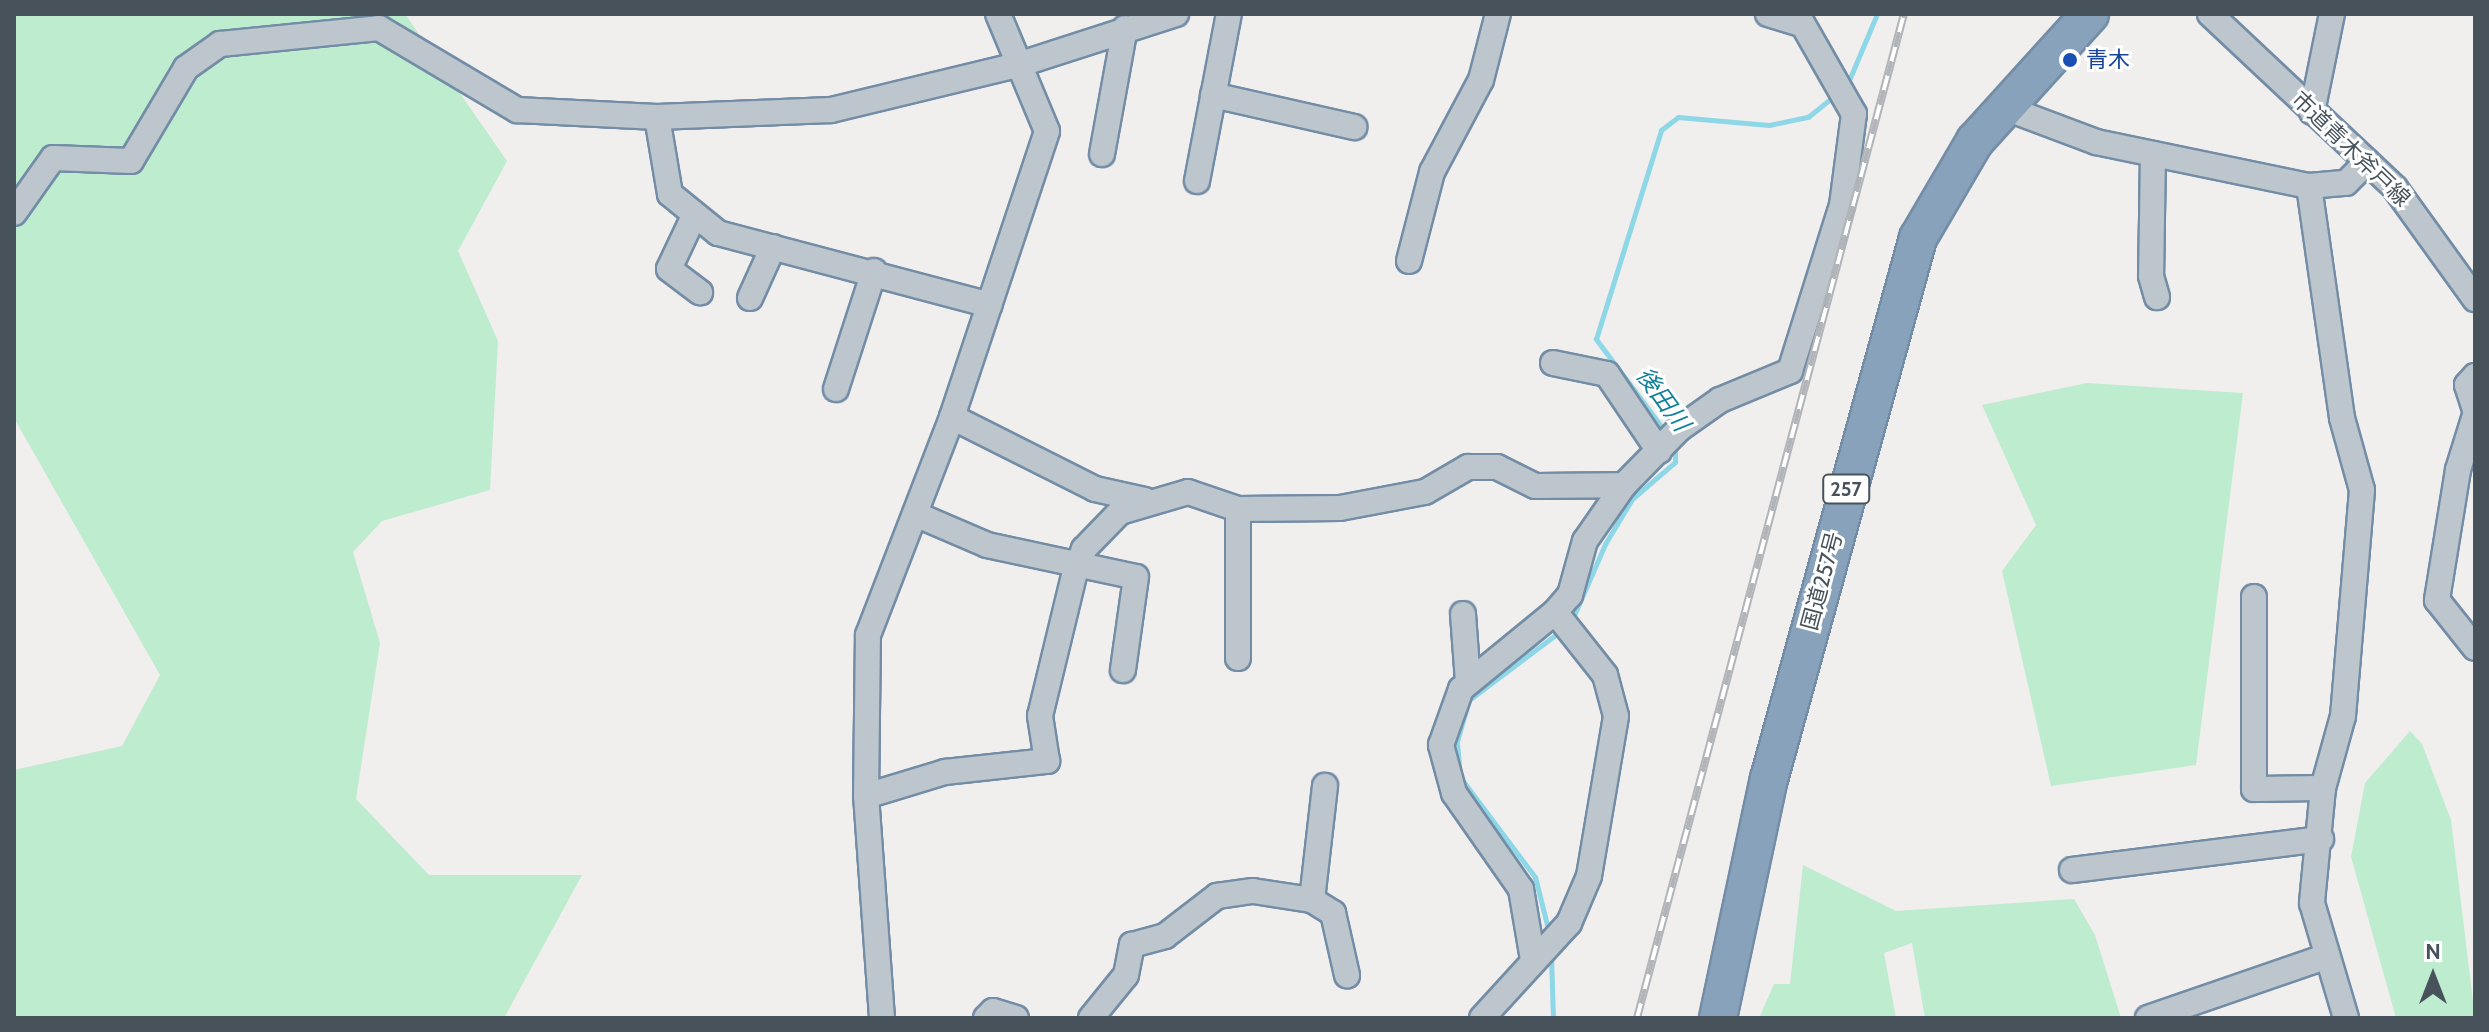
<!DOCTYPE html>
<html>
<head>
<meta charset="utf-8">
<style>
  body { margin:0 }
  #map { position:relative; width:2489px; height:1032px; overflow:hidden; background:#f1eeee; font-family:Cabin,"Noto Sans JP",sans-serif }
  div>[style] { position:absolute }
  .green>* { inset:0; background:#beeccf }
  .stream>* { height:5px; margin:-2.5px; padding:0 2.5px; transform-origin:2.5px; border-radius:2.5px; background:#8dd7e7 }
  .roads { filter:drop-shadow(2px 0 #738da6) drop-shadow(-2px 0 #738da6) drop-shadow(0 2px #738da6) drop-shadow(0 -2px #738da6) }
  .minor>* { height:24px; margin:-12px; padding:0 12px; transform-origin:12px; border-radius:12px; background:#bdc6cd }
  .highway>* { height:36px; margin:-18px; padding:0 18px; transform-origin:18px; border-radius:18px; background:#88a2bb }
  .rail>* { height:8px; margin-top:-4px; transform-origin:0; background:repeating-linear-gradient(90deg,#fff 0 15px,#b1b4b8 0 30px); box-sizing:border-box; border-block:2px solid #b1b4b8 }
  .dots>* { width:22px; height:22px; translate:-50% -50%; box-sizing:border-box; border:4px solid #fff; border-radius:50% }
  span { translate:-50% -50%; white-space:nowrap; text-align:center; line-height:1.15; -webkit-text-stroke:6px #fff; paint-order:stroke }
  .shield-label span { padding:2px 6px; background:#fff; border:2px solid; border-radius:6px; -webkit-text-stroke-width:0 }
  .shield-label { font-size:20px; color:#47525b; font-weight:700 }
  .transit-label { font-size:22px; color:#164399 }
  .left { translate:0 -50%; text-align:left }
  .street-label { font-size:22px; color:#47525b }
  .water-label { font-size:24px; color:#13819b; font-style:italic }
  .frame { position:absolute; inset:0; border:16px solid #47525b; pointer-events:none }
  .north { position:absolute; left:2393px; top:936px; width:80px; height:80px; -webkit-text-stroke:6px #fff; paint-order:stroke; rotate:0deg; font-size:22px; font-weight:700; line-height:32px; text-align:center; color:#47525b }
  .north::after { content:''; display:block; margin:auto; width:28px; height:36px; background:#47525b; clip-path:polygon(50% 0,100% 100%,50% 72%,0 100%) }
</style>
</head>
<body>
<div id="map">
  <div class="green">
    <div style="clip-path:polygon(14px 14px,405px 14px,507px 161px,458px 251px,498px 341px,490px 490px,382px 521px,353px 552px,380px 643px,356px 799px,429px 875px,582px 875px,504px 1018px,14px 1018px,14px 770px,122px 746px,160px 675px,14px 418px)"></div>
    <div style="clip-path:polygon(2087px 383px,2243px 393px,2196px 765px,2051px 786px,2002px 571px,2036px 525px,1982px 405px)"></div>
    <div style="clip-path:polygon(2410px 731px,2422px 744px,2451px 820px,2475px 1018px,2396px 1018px,2351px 857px,2365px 783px)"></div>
    <div style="clip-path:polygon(1803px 865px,1896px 911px,2074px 899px,2095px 935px,2121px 1018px,1925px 1018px,1912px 943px,1884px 953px,1896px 1018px,1759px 1018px,1774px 984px,1790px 984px)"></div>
  </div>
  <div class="stream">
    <div style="left:1847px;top:85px;width:77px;rotate:-67.1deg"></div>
    <div style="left:1667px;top:434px;width:119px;rotate:-126.8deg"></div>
    <div style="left:1596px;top:339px;width:219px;rotate:-72.7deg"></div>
    <div style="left:1661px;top:130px;width:21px;rotate:-37deg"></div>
    <div style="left:1678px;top:117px;width:91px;rotate:5deg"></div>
    <div style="left:1769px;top:125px;width:40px;rotate:-12deg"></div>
    <div style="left:1808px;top:117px;width:36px;rotate:-39deg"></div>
    <div style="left:1572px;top:620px;width:83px;rotate:-66.5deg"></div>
    <div style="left:1605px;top:544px;width:52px;rotate:-59deg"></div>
    <div style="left:1632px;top:499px;width:57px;rotate:-40.7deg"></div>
    <div style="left:1675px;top:462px;width:17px;rotate:-90deg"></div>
    <div style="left:1549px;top:933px;width:58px;rotate:-104deg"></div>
    <div style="left:1535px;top:877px;width:125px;rotate:-126.9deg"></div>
    <div style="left:1460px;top:777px;width:36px;rotate:-95deg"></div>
    <div style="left:1457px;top:741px;width:43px;rotate:-73.7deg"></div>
    <div style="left:1469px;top:700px;width:116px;rotate:-37deg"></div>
    <div style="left:1551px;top:955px;width:63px;rotate:88.2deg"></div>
  </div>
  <div class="roads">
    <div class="minor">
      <div style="left:1768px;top:14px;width:31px;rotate:17deg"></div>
      <div style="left:2210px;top:14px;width:254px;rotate:43.2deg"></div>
      <div style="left:2395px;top:188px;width:137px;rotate:54.2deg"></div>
      <div style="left:1213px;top:95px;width:145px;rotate:12.8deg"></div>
      <div style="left:2003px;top:107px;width:99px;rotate:20.6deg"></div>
      <div style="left:2096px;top:142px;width:217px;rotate:11.7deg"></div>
      <div style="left:2309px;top:186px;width:37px;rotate:-5deg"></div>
      <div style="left:2346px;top:183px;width:30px;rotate:-45deg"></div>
      <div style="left:2312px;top:112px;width:100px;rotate:-78.5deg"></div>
      <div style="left:657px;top:117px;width:78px;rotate:80.4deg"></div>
      <div style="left:670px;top:194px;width:62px;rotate:39.1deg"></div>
      <div style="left:718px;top:233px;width:281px;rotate:14.8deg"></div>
      <div style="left:1102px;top:154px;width:128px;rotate:-79.7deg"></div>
      <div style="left:2153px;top:154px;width:122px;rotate:90.9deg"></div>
      <div style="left:2151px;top:276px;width:22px;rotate:74deg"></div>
      <div style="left:1197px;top:181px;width:170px;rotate:-79.2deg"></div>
      <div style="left:2309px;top:186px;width:234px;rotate:81.9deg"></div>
      <div style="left:2342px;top:418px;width:75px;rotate:74.5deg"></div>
      <div style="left:2362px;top:490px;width:227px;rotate:94.8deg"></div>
      <div style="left:2343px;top:716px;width:75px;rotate:105.5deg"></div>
      <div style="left:2323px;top:788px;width:116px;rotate:95.5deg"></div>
      <div style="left:2312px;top:903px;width:120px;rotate:73.5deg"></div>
      <div style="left:14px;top:213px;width:67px;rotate:-54.7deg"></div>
      <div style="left:53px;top:158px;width:78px;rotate:2.2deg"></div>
      <div style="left:131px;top:161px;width:108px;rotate:-59.4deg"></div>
      <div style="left:186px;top:68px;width:42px;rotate:-35.2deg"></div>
      <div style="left:220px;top:44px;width:160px;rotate:-5.7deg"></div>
      <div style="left:379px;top:28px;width:161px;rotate:30.7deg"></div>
      <div style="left:517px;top:110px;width:140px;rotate:2.9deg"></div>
      <div style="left:657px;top:117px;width:174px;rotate:-2.3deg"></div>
      <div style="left:831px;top:110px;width:195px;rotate:-13.6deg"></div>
      <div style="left:1021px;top:64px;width:163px;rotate:-17.9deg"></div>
      <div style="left:693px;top:218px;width:56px;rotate:115.2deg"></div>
      <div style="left:669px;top:269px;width:39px;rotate:37deg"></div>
      <div style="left:1409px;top:261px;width:92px;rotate:-75.5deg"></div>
      <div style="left:1432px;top:172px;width:104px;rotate:-62deg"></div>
      <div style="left:1481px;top:80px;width:68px;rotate:-75.6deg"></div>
      <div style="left:750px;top:298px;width:56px;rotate:-65.7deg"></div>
      <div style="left:1553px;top:363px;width:55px;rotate:11.5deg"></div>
      <div style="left:1607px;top:374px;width:93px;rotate:56deg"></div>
      <div style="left:2475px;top:376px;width:12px;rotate:132deg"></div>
      <div style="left:2467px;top:385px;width:26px;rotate:72deg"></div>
      <div style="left:836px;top:389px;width:124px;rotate:-72.1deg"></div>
      <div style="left:2475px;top:415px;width:58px;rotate:107.2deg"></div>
      <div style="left:2458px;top:470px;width:132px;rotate:99.2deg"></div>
      <div style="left:2437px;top:600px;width:61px;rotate:51.6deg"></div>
      <div style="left:952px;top:417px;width:160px;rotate:26.7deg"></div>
      <div style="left:1095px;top:489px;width:51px;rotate:12.4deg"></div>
      <div style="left:1238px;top:509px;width:149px;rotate:90deg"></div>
      <div style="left:915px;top:514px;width:78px;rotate:23.3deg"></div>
      <div style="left:987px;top:545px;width:152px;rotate:12.1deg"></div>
      <div style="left:1136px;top:577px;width:94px;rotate:98deg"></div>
      <div style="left:2254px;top:597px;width:192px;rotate:90deg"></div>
      <div style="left:2254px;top:789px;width:69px;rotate:-0.8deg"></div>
      <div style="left:1463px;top:614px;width:68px;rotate:85.8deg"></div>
      <div style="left:866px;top:796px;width:83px;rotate:-16.9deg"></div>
      <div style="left:945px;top:772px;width:103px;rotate:-6.2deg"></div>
      <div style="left:1047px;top:761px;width:46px;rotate:-98.8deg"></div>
      <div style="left:1040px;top:716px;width:145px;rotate:-76.4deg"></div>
      <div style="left:1074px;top:575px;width:28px;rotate:-69deg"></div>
      <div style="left:1084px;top:549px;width:52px;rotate:-45.8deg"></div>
      <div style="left:1120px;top:512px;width:71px;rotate:-16.4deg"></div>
      <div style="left:1188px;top:492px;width:53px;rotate:18.8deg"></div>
      <div style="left:1238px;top:509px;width:102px;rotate:-0.6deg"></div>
      <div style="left:1340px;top:508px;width:86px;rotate:-10.7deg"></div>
      <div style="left:1425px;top:492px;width:50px;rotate:-30.2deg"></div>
      <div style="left:1468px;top:467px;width:29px"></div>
      <div style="left:1497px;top:467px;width:42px;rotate:26.6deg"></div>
      <div style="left:1535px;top:486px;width:89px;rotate:-0.6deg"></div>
      <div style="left:2072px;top:870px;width:251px;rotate:-7.1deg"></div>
      <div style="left:1312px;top:900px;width:25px;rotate:32deg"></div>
      <div style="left:1333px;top:913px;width:64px;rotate:77.3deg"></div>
      <div style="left:1533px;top:960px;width:72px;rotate:-99.6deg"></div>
      <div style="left:1521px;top:889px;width:117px;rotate:-124.9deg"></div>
      <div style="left:1454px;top:793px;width:50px;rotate:-105.2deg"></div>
      <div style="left:1441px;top:745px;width:59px;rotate:-70.3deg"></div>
      <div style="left:1461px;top:689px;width:122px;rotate:-39.3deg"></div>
      <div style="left:882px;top:1018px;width:223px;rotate:-94.1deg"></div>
      <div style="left:866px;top:796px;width:161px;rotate:-89.3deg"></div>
      <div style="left:868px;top:635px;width:234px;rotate:-68.9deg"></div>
      <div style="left:952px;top:417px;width:301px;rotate:-71.6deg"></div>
      <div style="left:1047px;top:131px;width:127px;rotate:-112.7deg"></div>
      <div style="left:986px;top:1018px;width:10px;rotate:-45deg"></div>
      <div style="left:993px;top:1011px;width:24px;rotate:17deg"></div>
      <div style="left:1091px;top:1018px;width:55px;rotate:-50.9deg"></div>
      <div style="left:1126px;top:975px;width:31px;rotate:-79deg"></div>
      <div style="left:1132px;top:945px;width:34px;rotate:-15deg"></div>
      <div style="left:1165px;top:936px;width:66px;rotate:-37.6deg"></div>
      <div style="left:1217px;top:896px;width:36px;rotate:-8deg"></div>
      <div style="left:1253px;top:891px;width:60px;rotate:8.7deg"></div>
      <div style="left:1312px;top:900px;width:115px;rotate:-83.5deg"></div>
      <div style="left:1482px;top:1018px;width:129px;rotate:-47.5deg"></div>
      <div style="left:1569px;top:923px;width:51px;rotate:-66.9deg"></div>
      <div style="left:1589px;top:876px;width:162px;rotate:-80.4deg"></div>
      <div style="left:1616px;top:716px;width:42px;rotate:-105deg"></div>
      <div style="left:1605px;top:675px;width:80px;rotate:-128.4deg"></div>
      <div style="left:1555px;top:612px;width:23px;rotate:-49deg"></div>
      <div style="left:1570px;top:595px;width:56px;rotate:-74.5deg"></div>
      <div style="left:1585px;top:541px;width:68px;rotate:-55.1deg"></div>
      <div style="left:1624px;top:485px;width:78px;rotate:-45.5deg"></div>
      <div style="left:1679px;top:429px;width:50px;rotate:-35.3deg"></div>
      <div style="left:1720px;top:400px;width:76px;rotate:-22.5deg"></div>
      <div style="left:1790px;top:371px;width:174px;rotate:-72.6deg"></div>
      <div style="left:1842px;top:205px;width:92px;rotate:-82.5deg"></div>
      <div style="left:1854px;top:114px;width:115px;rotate:-119.7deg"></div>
      <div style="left:2148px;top:1018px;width:187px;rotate:-19deg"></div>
    </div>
    <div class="highway">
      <div style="left:1718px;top:1018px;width:244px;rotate:-78deg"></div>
      <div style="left:1769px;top:779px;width:561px;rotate:-74.6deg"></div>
      <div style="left:1918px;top:238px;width:113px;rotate:-59.6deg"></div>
      <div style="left:1975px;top:141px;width:171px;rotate:-47.8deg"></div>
    </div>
  </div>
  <div class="rail">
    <div style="left:1637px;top:1018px;width:1039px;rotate:-75.11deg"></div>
  </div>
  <div class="dots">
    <div style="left:2070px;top:60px;background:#1a4fb4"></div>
  </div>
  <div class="shield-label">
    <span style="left:1846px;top:489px">257</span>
  </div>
  <div class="transit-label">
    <span class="left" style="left:2086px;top:60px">青木</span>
  </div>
  <div class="street-label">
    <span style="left:2351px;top:149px;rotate:44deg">市道青木斧戸線</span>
    <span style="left:1822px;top:581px;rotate:-75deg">国道257号</span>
  </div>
  <div class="water-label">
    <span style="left:1663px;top:399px;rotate:54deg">後田川</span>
  </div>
  <div class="frame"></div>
  <div class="north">N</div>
</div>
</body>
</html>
